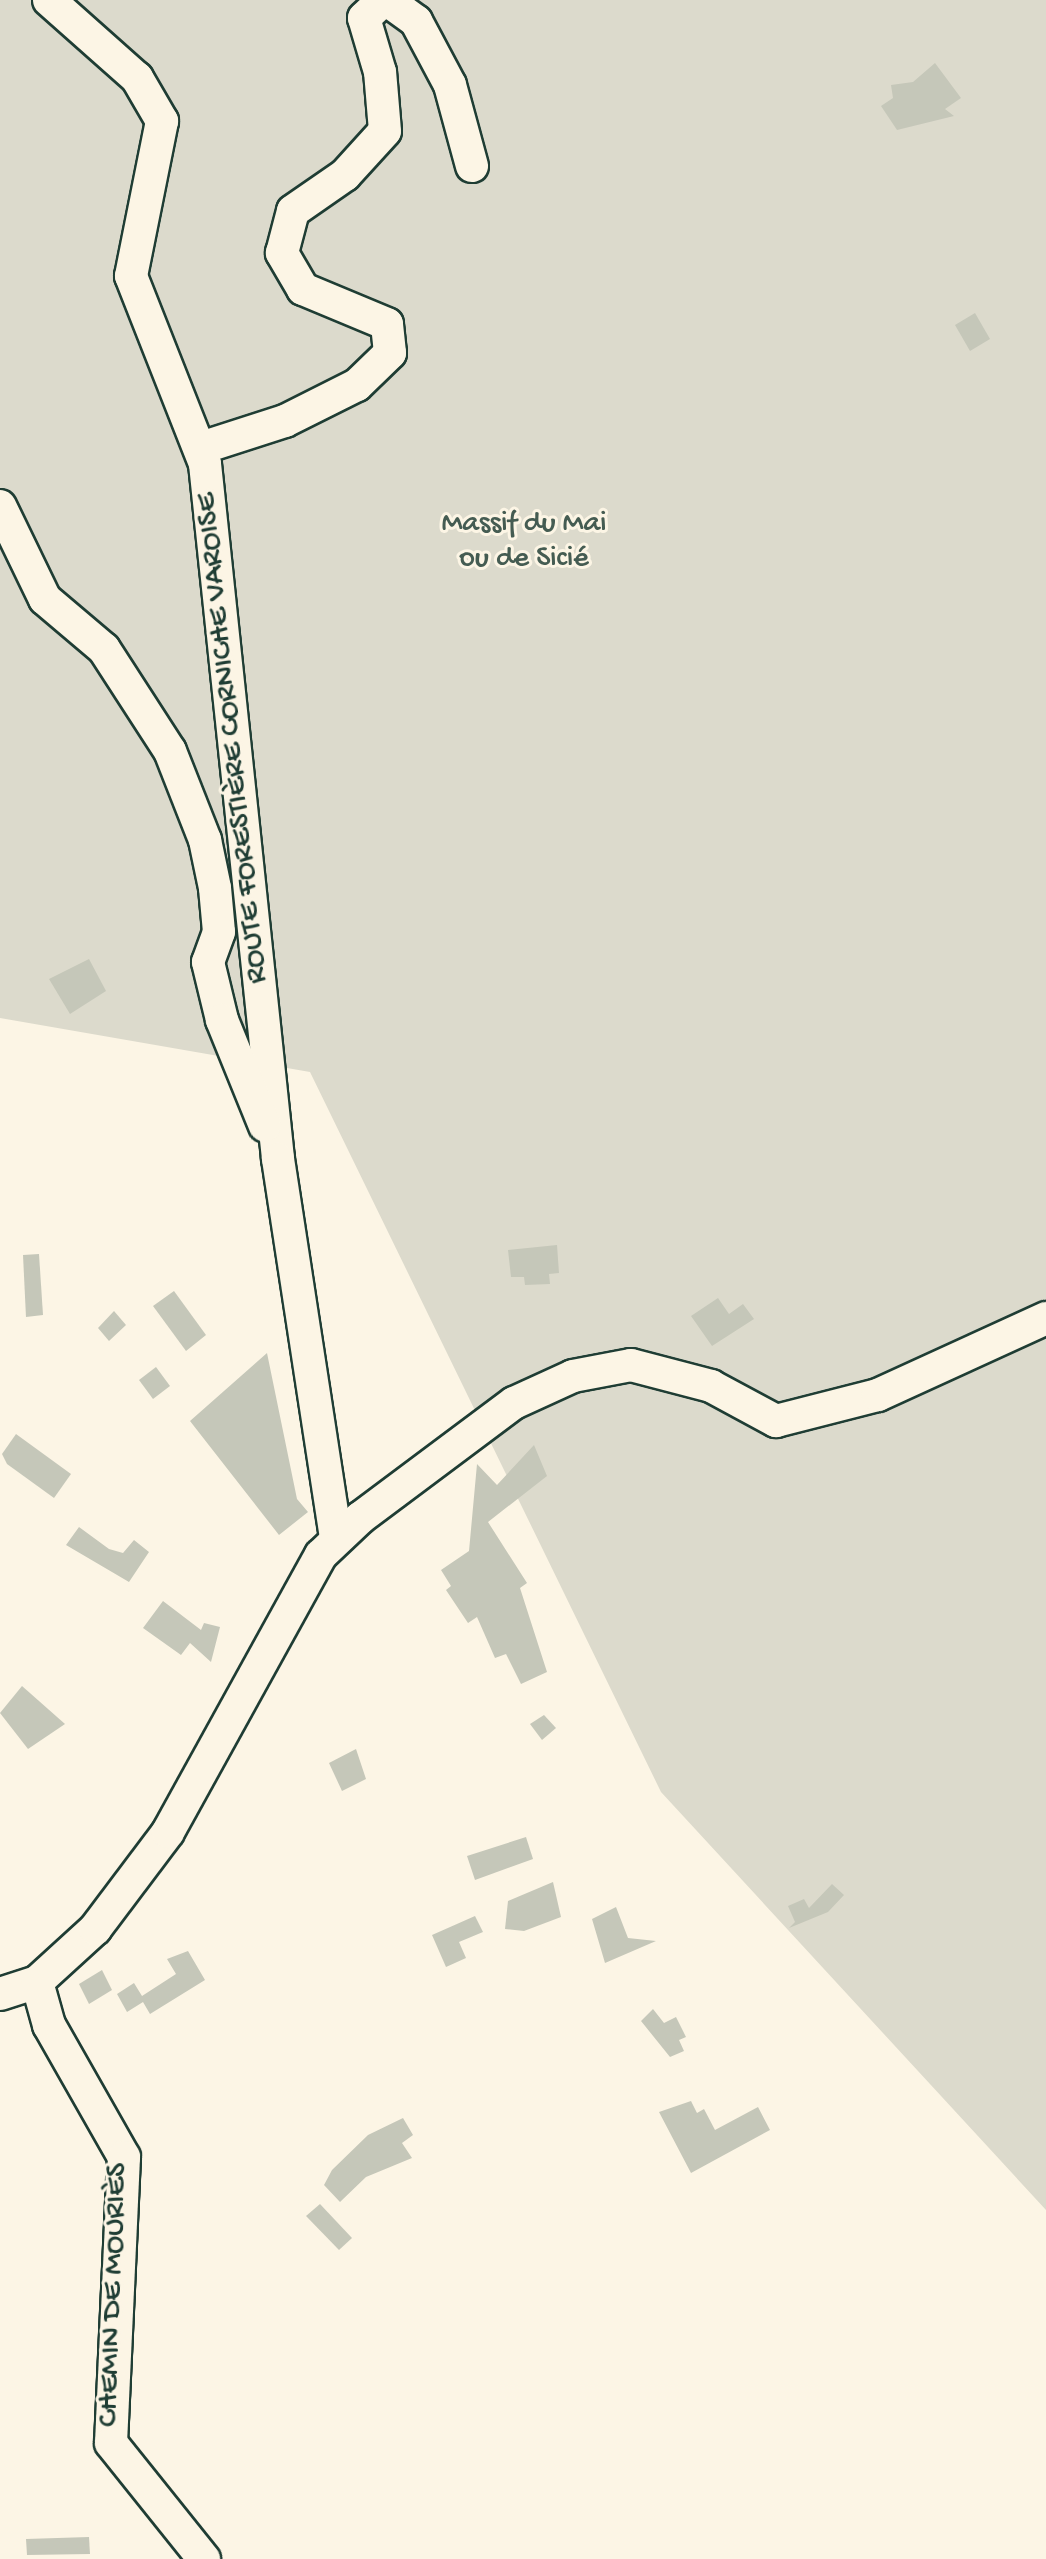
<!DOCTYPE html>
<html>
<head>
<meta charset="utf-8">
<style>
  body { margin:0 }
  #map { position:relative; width:1046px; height:2559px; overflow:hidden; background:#fcf5e5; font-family:"Gochi Hand",sans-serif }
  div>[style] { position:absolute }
  .green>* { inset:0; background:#dcdacc }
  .building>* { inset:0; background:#c5c7b9 }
  .roads { filter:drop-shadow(2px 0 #1f3d34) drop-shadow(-2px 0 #1f3d34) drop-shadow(0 2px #1f3d34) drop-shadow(0 -2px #1f3d34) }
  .minor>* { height:32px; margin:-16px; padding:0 16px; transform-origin:16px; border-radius:16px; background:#fcf5e5 }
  span { translate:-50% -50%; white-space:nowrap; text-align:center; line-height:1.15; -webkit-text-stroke:6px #fcf5e5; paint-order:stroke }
  .park-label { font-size:30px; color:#455c52 }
  .street-label { font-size:30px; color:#1f3d34 }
</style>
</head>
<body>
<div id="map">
  <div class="green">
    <div style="clip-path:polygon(0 0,1046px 0,1046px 2210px,661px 1792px,310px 1072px,0 1018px)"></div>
  </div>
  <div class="building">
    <div style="clip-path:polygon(935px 63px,961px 98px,945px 109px,954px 116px,897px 130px,881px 106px,893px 98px,891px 85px,913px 82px)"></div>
    <div style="clip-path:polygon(975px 313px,990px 339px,970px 351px,955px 325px)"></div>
    <div style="clip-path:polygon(89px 959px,106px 991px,70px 1014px,49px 979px)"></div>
    <div style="clip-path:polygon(557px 1245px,559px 1273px,549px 1274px,550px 1284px,525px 1285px,524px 1277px,511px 1277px,508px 1250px)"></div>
    <div style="clip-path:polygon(39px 1254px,43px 1315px,26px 1317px,23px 1255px)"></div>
    <div style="clip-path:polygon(174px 1291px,206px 1335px,186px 1351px,153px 1306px)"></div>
    <div style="clip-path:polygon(718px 1298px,729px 1314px,743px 1304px,754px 1319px,712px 1346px,691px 1316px)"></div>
    <div style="clip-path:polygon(114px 1311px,126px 1325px,109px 1341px,98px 1328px)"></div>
    <div style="clip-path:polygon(267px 1353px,297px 1499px,308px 1512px,279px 1535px,190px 1421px)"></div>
    <div style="clip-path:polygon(156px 1367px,170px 1386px,153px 1399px,139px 1380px)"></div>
    <div style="clip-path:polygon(16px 1434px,71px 1474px,54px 1498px,7px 1464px,2px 1454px)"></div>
    <div style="clip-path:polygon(534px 1445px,547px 1476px,488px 1522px,527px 1583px,520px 1588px,547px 1672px,521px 1684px,506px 1654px,495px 1658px,477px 1617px,468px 1623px,446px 1590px,451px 1586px,441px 1570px,469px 1551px,477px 1464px,497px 1485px)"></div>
    <div style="clip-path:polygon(79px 1527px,109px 1549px,123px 1553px,134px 1540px,149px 1552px,129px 1582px,66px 1545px)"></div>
    <div style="clip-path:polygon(163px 1601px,201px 1630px,204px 1623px,220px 1627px,211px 1662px,190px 1643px,181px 1655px,143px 1628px)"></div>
    <div style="clip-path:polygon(22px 1686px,65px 1724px,28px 1749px,0 1713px)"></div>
    <div style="clip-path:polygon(544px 1715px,556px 1728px,542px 1740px,530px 1724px)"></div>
    <div style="clip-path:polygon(356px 1749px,366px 1779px,342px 1791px,329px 1763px)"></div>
    <div style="clip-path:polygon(526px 1837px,533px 1859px,475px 1880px,467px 1856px)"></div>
    <div style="clip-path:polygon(553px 1882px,561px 1917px,524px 1931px,505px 1929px,508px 1901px)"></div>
    <div style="clip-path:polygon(832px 1884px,844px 1895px,828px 1912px,789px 1928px,795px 1922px,788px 1906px,804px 1899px,809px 1908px)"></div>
    <div style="clip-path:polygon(616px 1907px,628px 1938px,656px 1941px,605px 1963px,592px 1919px)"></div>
    <div style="clip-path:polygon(475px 1916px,483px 1932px,459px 1942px,466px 1958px,446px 1967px,432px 1935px)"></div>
    <div style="clip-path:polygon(188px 1951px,205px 1980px,150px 2014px,143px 2002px,127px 2012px,117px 1994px,134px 1983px,142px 1996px,176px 1974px,167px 1959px)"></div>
    <div style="clip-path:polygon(102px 1970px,112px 1990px,89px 2004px,79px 1984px)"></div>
    <div style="clip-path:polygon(653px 2009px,664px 2023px,676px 2017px,686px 2037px,679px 2040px,684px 2051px,670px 2057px,641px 2021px)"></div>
    <div style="clip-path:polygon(691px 2101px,697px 2113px,704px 2109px,715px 2130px,758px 2107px,770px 2130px,691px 2173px,659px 2112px)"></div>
    <div style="clip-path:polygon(403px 2118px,413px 2135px,402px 2143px,412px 2158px,366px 2177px,340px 2202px,324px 2185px,332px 2170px,368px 2135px)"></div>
    <div style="clip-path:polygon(320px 2204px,352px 2238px,339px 2250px,306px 2216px)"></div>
    <div style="clip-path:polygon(89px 2537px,90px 2554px,27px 2555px,26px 2539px)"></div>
  </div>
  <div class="roads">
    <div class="minor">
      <div style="left:49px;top:0;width:118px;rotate:41.6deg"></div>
      <div style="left:137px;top:78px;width:50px;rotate:59.8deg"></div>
      <div style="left:162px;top:121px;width:158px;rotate:101.3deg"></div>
      <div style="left:131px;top:276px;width:202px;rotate:68.5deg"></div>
      <div style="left:205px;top:464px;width:699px;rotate:84deg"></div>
      <div style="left:278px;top:1159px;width:383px;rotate:81.3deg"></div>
      <div style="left:387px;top:0;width:36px;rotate:36deg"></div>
      <div style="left:416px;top:21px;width:72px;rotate:62deg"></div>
      <div style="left:450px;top:85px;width:84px;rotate:74.8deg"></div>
      <div style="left:201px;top:448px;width:88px;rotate:-17.8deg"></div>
      <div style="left:285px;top:421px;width:80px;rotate:-26.6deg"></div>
      <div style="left:357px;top:385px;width:46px;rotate:-44.1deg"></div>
      <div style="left:390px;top:353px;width:29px;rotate:-96deg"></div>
      <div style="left:387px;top:324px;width:91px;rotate:-157.4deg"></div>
      <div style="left:303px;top:289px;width:42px;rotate:-120.3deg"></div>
      <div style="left:282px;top:253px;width:43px;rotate:-75.3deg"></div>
      <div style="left:293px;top:211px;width:63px;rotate:-34.7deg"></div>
      <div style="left:345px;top:175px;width:59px;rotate:-47.7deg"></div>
      <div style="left:385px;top:131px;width:59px;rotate:-94.8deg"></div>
      <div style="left:380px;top:72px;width:56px;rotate:-106.5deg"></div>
      <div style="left:364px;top:18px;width:26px;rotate:-43deg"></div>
      <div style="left:0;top:506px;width:103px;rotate:64.2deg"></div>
      <div style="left:45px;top:599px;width:77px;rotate:40.3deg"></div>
      <div style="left:104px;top:649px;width:121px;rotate:57.1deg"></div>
      <div style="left:170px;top:751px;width:96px;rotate:68.5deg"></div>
      <div style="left:205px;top:840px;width:49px;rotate:78.2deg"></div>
      <div style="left:215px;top:888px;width:44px;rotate:84.8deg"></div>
      <div style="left:219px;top:932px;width:32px;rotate:110deg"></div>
      <div style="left:208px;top:962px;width:60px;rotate:76.4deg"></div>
      <div style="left:222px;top:1020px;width:114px;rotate:67.9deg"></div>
      <div style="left:37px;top:1982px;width:45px;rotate:74.4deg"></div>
      <div style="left:49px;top:2025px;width:152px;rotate:60.4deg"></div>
      <div style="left:124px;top:2157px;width:286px;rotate:92.6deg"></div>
      <div style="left:111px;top:2443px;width:149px;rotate:51.3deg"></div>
      <div style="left:0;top:1994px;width:39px;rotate:-18deg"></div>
      <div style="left:37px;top:1982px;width:79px;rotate:-42.4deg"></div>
      <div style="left:95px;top:1929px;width:121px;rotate:-53deg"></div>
      <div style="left:168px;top:1832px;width:316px;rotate:-61.1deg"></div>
      <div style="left:321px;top:1555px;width:54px;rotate:-43.5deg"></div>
      <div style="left:360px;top:1518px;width:192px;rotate:-36.8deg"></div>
      <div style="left:514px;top:1403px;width:65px;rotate:-24.6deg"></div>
      <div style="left:573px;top:1376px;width:59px;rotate:-10.7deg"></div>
      <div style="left:631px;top:1365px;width:83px;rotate:14.7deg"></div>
      <div style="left:711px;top:1386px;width:74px;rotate:28.3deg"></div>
      <div style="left:776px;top:1421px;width:105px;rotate:-14.3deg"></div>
      <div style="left:878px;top:1395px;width:185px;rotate:-24.6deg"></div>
    </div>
  </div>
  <div class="park-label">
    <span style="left:524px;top:542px">Massif du Mai<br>ou de Sicié</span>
  </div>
  <div class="street-label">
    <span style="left:234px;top:738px;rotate:-96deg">ROUTE FORESTIÈRE CORNICHE VAROISE</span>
    <span style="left:115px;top:2295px;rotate:-88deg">CHEMIN DE MOURIÈS</span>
  </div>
</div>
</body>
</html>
